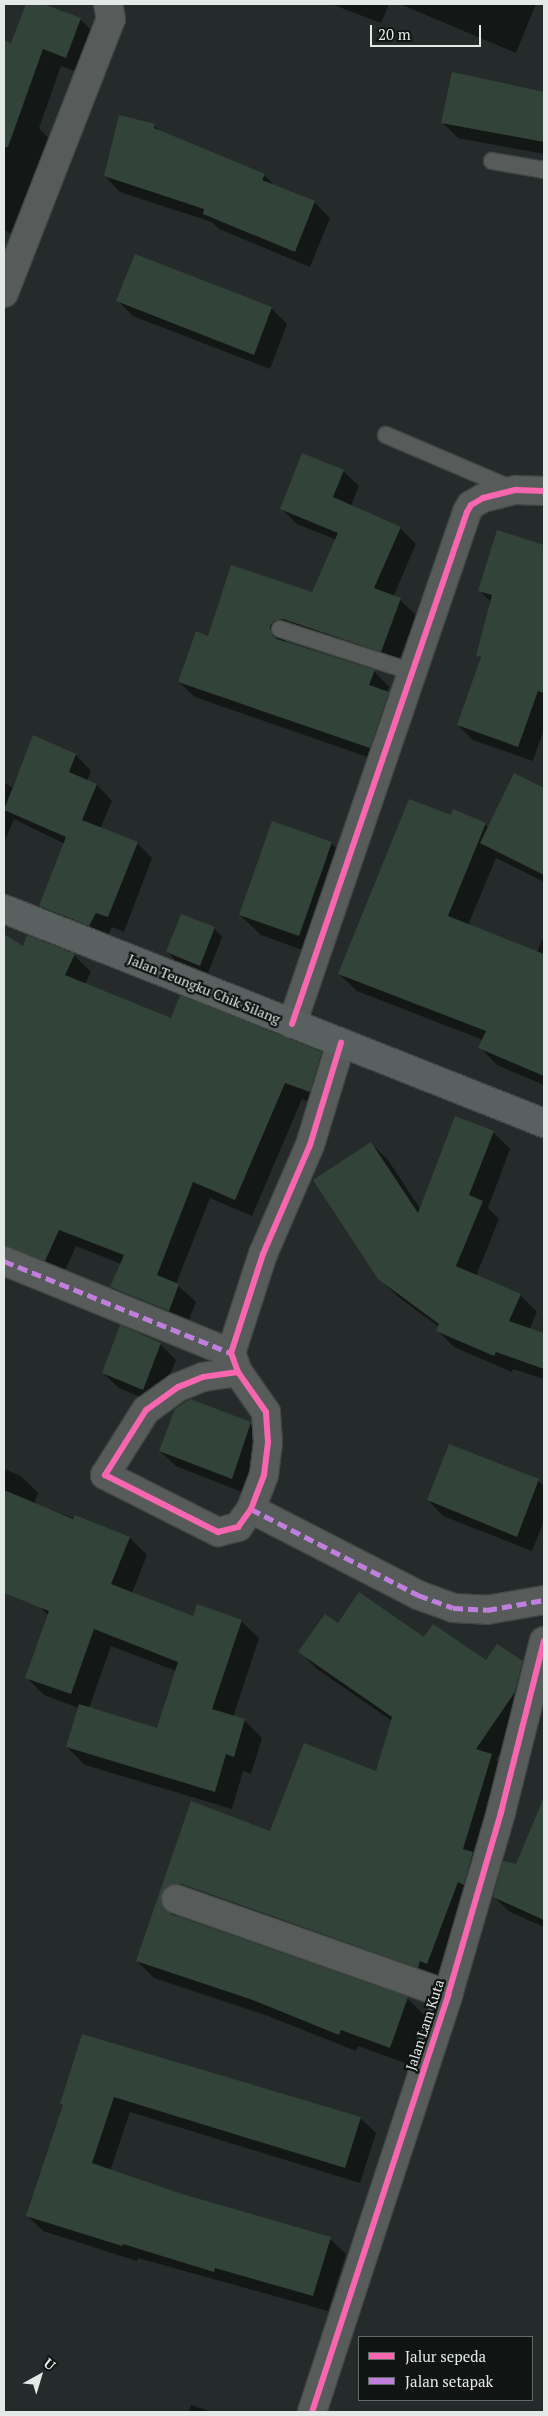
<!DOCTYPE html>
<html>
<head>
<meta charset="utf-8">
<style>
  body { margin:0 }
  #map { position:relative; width:548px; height:2416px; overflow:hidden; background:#252b2a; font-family:"PT Serif",serif }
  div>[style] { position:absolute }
  .shadow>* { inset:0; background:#0007 }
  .building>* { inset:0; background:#32433a }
  .roads { filter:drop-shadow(1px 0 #414645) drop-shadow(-1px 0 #414645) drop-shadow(0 1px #414645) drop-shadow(0 -1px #414645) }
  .lane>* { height:16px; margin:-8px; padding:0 8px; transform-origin:8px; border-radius:8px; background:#575c5b }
  .street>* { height:28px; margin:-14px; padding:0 14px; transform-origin:14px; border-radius:14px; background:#575c5b }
  .secondary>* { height:28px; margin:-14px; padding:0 14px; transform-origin:14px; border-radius:14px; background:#586060 }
  .quiet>* { height:5px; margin-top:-2.5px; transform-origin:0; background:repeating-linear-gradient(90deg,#c07fdc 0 10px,transparent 0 15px) }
  .cycleway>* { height:6px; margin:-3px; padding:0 3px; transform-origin:3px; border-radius:3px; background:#f766af }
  span { translate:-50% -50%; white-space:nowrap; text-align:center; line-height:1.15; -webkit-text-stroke:4.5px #101514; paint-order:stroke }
  .street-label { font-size:14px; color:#e2e9e7 }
  .frame { position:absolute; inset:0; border:5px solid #e2e9e7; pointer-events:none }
  .legend { position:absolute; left:358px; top:2336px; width:175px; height:65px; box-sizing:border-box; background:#101514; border:1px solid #646a68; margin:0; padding:6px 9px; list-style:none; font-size:15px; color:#e2e9e7 }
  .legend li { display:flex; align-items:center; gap:10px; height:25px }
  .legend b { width:25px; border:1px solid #646a68 }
  .north { position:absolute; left:15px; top:2351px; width:50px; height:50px; -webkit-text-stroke:4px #101514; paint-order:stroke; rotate:39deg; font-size:14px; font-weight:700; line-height:20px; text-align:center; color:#e2e9e7 }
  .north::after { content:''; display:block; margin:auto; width:18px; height:22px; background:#e2e9e7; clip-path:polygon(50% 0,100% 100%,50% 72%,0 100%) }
  .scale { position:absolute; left:370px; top:25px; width:111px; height:22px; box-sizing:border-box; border:2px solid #e2e9e7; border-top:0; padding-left:6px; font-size:15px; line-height:18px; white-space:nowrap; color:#e2e9e7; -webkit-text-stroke:4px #101514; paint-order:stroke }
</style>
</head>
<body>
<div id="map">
  <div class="shadow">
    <div style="clip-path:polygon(27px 4px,39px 4px,80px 19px,98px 37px,85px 75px,61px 66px,39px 128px,52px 142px,14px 235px,4px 230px,4px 41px,12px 44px)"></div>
    <div style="clip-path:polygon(331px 4px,389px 4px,381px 23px)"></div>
    <div style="clip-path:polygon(400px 4px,536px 4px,516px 53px)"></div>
    <div style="clip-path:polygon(453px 73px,544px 94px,544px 154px,458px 138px,442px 122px)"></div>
    <div style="clip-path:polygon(155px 126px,161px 132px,264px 175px,276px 187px,314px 202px,330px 218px,310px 267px,219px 229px,212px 222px,120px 192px,105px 176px)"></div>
    <div style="clip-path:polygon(118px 301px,271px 308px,287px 324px,270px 369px,133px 316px)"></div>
    <div style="clip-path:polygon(343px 471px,359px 486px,351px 506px,400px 528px,416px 544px,393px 597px,400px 600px,416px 615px,397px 666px,289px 636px,285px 643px,374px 671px,389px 687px,387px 693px,404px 709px,385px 763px,195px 697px,179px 682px,208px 637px,313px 594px,337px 540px,297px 524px,281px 508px)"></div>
    <div style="clip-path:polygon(533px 543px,544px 554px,544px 572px,539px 591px,544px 593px,544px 729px,533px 761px,473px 740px,458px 725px,481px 660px,477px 655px,491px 602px,480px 591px)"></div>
    <div style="clip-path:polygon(34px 736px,76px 755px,91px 771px,87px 781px,97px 785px,112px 801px,100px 829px,137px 843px,152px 858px,124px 932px,112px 927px,105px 941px,56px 921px,40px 906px,65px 844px,14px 819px,4px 843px,4px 782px,12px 788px)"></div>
    <div style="clip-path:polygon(515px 775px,544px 789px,544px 882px,496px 858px,468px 925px,537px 952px,544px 936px,544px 1085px,497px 1065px,480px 1047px,483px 1040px,357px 991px,339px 974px,451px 817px,485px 824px,489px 828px)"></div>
    <div style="clip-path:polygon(331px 843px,352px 864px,319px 956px,261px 935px,240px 915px)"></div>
    <div style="clip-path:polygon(214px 928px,222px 937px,208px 973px,175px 960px,167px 952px)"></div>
    <div style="clip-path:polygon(4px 936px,24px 947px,28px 937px,74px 955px,91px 972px,85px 984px,172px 1019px,321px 1053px,338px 1070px,327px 1108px,302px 1099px,252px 1216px,210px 1198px,176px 1284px,196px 1302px,186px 1327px,128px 1304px,111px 1287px,121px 1264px,76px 1246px,62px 1277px,4px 1266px)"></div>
    <div style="clip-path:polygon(493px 1132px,510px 1149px,488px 1208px,499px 1219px,476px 1276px,520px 1295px,537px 1312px,529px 1330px,544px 1335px,544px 1379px,513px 1369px,512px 1372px,454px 1347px,437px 1330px,439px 1327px,397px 1296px,379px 1278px,371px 1143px,388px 1160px,421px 1210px)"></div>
    <div style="clip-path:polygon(160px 1344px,176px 1360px,158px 1404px,119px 1388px,103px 1373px)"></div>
    <div style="clip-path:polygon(250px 1423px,266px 1439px,247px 1494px,176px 1466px,160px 1451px)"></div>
    <div style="clip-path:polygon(449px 1445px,538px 1481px,544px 1486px,544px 1521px,532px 1551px,443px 1516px,428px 1500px)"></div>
    <div style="clip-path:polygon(evenodd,4px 1469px,21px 1476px,38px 1493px,34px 1504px,130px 1538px,147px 1555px,132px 1593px,193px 1618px,241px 1621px,259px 1638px,233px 1717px,245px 1721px,262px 1738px,251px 1774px,243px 1771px,232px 1809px,85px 1765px,67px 1747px,79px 1708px,44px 1695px,27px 1678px,49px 1616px,40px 1607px,42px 1601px,4px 1583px,4px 1469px,111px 1646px,176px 1671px,158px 1730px,89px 1708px,111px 1646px)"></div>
    <div style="clip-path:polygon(339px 1625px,425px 1638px,486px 1662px,522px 1662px,539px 1680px,532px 1709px,496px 1760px,508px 1772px,444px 1980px,178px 1911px,178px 1917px,407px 1998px,424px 2015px,408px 2064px,358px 2046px,356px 2051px,268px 2016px,154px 1978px,137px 1961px,192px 1803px,271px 1832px,377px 1772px,392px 1721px,317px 1669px,300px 1652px)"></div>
    <div style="clip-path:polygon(525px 1846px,544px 1854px,544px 1927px,510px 1912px,494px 1897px,516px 1866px)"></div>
    <div style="clip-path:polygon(82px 2035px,360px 2118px,376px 2133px,360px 2183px,130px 2112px,110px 2171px,182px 2196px,330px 2239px,346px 2254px,328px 2311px,138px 2258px,137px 2261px,43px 2231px,27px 2215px,64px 2107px,61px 2104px)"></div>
    <div style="clip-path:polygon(191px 2405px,212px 2412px,189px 2412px)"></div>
  </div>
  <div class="building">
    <div style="clip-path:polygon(26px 4px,43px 4px,81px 18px,66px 58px,43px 49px,8px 147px,4px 147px,4px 40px,11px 43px)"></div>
    <div style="clip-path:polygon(452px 72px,544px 92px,544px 142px,441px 123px)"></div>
    <div style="clip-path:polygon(119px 115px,155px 124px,154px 128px,265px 174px,262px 180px,315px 201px,295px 252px,203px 214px,204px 209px,104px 176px)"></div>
    <div style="clip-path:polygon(135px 254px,272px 307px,254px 355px,116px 301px)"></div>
    <div style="clip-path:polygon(302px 453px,344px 470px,333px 497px,401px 527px,374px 588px,401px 598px,381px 652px,283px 619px,274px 621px,270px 626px,272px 635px,277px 639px,375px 670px,369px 685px,389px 692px,370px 748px,178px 682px,196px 631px,208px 636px,231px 565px,312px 592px,338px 533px,280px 509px)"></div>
    <div style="clip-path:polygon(497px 530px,544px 545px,544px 693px,538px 691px,518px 747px,457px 725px,481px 657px,476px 656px,492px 595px,478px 591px)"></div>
    <div style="clip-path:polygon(33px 735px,76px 754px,69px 772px,97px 784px,82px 820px,138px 842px,108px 917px,96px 913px,89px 926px,39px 906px,66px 837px,4px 810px)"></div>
    <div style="clip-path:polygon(514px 773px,544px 788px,544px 875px,480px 843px)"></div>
    <div style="clip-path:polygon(409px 799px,451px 815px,453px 809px,486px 823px,448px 916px,544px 954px,544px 1076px,478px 1048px,486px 1031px,338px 974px)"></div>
    <div style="clip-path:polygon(272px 821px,332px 842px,299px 936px,239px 915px)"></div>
    <div style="clip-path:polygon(181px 914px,215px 927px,200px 966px,166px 952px)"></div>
    <div style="clip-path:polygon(4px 934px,23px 946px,27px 935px,75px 954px,65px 975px,171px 1018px,180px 995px,322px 1052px,310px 1092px,285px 1083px,235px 1200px,193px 1182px,157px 1275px,179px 1284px,169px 1311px,110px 1287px,124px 1255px,59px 1230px,45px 1261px,4px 1246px)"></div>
    <div style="clip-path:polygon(455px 1116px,494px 1131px,469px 1195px,483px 1201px,456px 1266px,521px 1294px,509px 1321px,544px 1333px,544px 1369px,496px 1352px,494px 1356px,436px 1331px,439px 1324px,378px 1279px,313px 1180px,371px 1142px,418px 1213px)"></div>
    <div style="clip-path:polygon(120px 1325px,161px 1343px,143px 1390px,102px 1373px)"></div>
    <div style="clip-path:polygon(190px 1399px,251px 1422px,232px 1479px,159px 1451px,175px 1409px)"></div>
    <div style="clip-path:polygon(449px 1444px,539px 1479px,517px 1537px,427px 1500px)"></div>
    <div style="clip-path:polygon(4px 1490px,73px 1519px,75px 1515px,130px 1537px,111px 1584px,193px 1616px,197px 1604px,242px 1620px,212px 1709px,245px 1719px,234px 1757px,226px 1754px,215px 1792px,66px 1747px,79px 1704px,157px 1728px,178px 1662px,94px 1629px,71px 1694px,25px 1678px,49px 1611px,4px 1593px)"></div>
    <div style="clip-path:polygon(359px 1592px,424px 1637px,433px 1624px,486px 1660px,497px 1644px,523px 1661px,515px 1692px,476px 1749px,492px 1754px,463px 1849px,473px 1852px,464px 1885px,458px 1882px,427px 1964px,420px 1961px,418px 1968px,181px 1884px,166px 1887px,161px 1901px,171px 1914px,408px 1997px,390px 2048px,341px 2030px,339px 2035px,250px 1999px,136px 1961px,191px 1801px,270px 1831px,304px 1743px,376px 1771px,392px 1717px,298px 1652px,325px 1614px,338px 1623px)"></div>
    <div style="clip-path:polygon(544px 1797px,544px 1920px,493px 1897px,503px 1861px,516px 1864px)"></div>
    <div style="clip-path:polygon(82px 2034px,361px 2117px,345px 2168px,114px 2097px,92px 2163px,182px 2194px,331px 2237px,313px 2296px,215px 2268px,214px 2272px,123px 2244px,122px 2246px,26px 2216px,63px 2105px,60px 2104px)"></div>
  </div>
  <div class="roads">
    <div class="lane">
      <div style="left:492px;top:161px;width:53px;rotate:9.8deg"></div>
      <div style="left:386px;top:435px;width:140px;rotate:23.1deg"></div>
      <div style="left:280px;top:629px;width:139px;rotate:18deg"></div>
    </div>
    <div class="street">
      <div style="left:4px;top:293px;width:294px;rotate:-68.7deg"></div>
      <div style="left:111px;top:19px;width:15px;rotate:-101deg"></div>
      <div style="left:292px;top:1024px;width:541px;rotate:-71.13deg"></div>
      <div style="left:467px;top:512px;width:8px;rotate:-60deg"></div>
      <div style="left:471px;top:505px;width:14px;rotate:-30deg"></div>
      <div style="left:483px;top:498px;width:34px;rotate:-14deg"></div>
      <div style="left:516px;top:490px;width:28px;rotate:2deg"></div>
      <div style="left:4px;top:1261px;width:245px;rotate:22.1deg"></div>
      <div style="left:238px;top:1372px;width:35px;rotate:172deg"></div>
      <div style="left:203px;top:1377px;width:27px;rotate:158deg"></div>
      <div style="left:178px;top:1387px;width:39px;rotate:144deg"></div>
      <div style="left:146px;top:1410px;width:77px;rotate:122.2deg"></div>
      <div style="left:105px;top:1475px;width:127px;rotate:26.8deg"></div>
      <div style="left:218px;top:1532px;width:21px;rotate:-14deg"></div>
      <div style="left:238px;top:1527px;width:22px;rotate:-54deg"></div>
      <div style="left:251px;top:1509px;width:36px;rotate:-69deg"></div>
      <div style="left:264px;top:1475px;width:33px;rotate:-83deg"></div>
      <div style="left:268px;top:1442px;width:30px;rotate:-94deg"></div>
      <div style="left:266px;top:1412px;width:49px;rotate:-125deg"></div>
      <div style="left:238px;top:1372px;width:20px;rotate:-110deg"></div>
      <div style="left:231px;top:1353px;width:104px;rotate:-72.1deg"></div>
      <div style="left:263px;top:1254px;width:119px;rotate:-66.7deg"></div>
      <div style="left:310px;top:1145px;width:107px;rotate:-73.1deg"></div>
      <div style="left:251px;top:1509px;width:188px;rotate:27.2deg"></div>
      <div style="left:418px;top:1595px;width:37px;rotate:20deg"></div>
      <div style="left:453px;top:1608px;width:34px;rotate:3deg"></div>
      <div style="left:487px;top:1610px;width:58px;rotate:-10deg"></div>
      <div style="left:176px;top:1899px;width:288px;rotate:19.4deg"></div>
      <div style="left:312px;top:2412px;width:439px;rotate:-71.9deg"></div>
      <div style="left:448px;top:1995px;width:191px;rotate:-73.8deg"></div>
      <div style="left:501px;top:1812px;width:176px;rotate:-75.9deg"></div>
    </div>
    <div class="secondary">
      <div style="left:4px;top:909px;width:581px;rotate:21.62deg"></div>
    </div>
  </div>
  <div class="quiet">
    <div style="left:4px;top:1261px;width:245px;rotate:22.1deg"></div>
    <div style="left:251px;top:1509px;width:188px;rotate:27.2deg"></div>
    <div style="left:418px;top:1595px;width:37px;rotate:20deg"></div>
    <div style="left:453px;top:1608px;width:34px;rotate:3deg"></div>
    <div style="left:487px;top:1610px;width:58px;rotate:-10deg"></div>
  </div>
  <div class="cycleway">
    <div style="left:292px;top:1024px;width:541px;rotate:-71.13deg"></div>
    <div style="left:467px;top:512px;width:8px;rotate:-60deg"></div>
    <div style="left:471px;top:505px;width:14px;rotate:-30deg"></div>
    <div style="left:483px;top:498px;width:34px;rotate:-14deg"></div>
    <div style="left:516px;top:490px;width:28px;rotate:2deg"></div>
    <div style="left:238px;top:1372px;width:35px;rotate:172deg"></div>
    <div style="left:203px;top:1377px;width:27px;rotate:158deg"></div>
    <div style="left:178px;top:1387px;width:39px;rotate:144deg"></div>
    <div style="left:146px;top:1410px;width:77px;rotate:122.2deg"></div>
    <div style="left:105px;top:1475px;width:127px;rotate:26.8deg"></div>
    <div style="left:218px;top:1532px;width:21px;rotate:-14deg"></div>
    <div style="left:238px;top:1527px;width:22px;rotate:-54deg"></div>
    <div style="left:251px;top:1509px;width:36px;rotate:-69deg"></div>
    <div style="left:264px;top:1475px;width:33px;rotate:-83deg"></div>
    <div style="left:268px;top:1442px;width:30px;rotate:-94deg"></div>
    <div style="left:266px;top:1412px;width:49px;rotate:-125deg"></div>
    <div style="left:238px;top:1372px;width:20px;rotate:-110deg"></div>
    <div style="left:231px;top:1353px;width:104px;rotate:-72.1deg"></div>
    <div style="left:263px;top:1254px;width:119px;rotate:-66.7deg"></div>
    <div style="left:310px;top:1145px;width:107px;rotate:-73.1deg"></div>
    <div style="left:312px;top:2412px;width:439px;rotate:-71.9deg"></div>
    <div style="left:448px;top:1995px;width:191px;rotate:-73.8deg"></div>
    <div style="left:501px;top:1812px;width:176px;rotate:-75.9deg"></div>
  </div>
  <div class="street-label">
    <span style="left:204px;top:989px;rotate:22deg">Jalan Teungku Chik Silang</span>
    <span style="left:425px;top:2025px;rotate:-72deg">Jalan Lam Kuta</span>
  </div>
  <div class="frame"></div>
  <ul class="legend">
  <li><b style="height:6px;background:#f766af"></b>Jalur sepeda</li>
  <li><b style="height:6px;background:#c07fdc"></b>Jalan setapak</li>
  </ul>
  <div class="north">U</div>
  <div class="scale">20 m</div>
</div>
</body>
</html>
